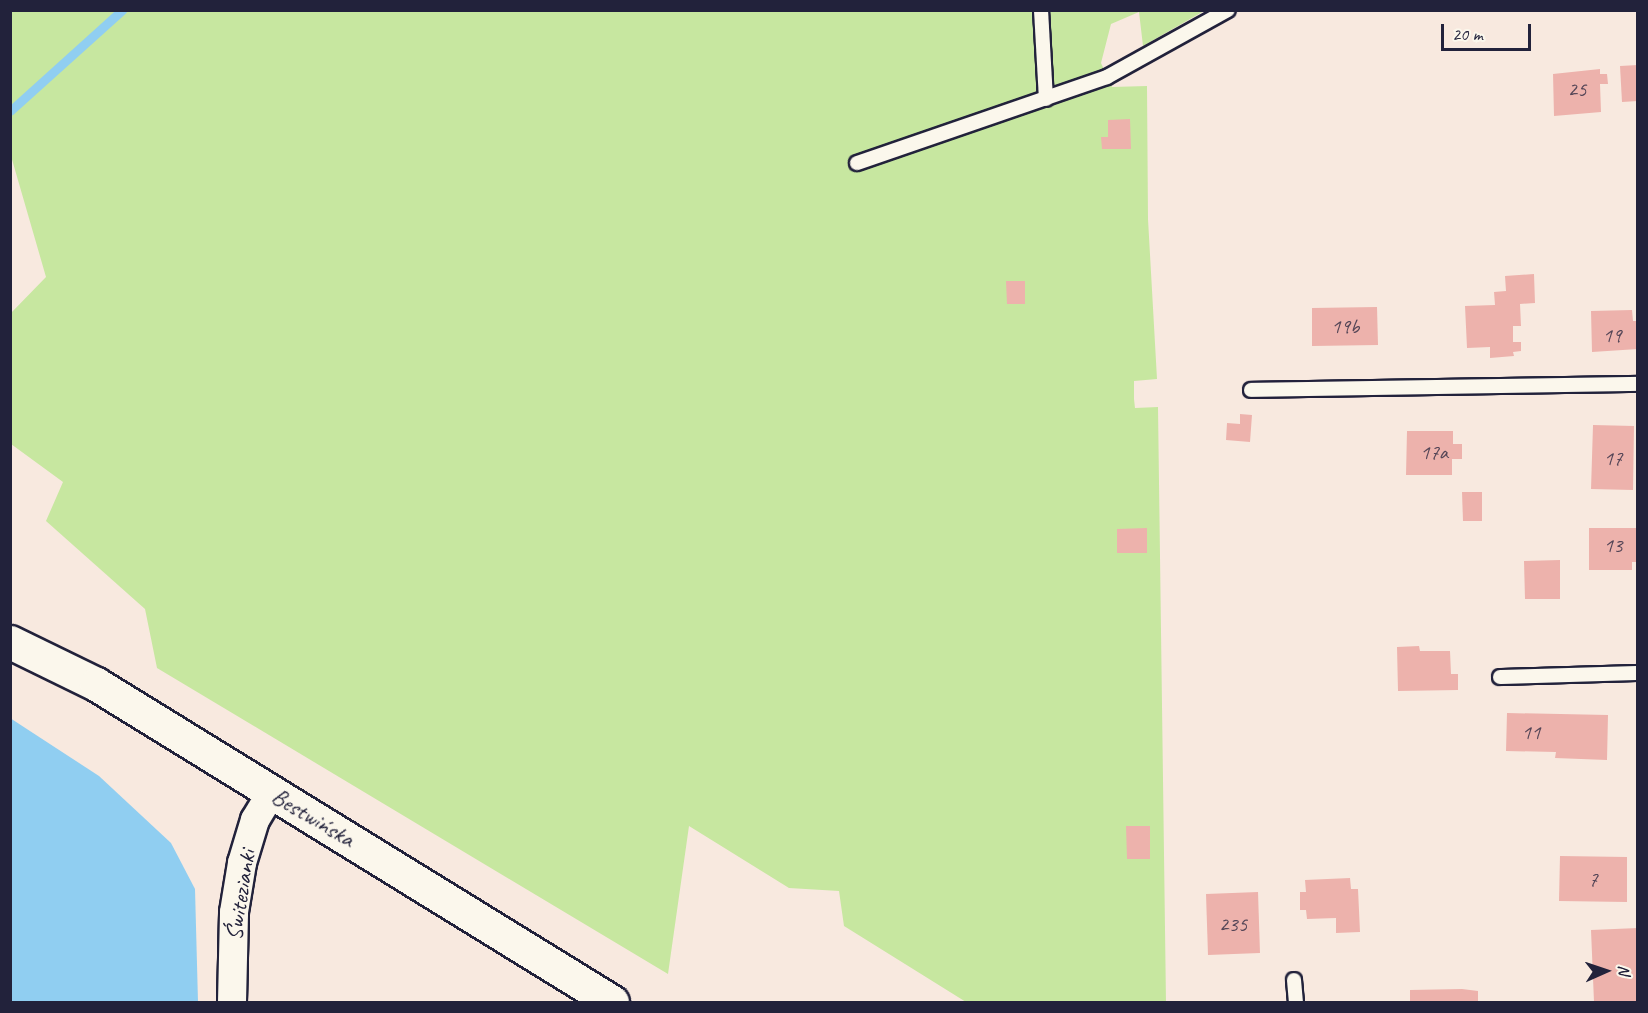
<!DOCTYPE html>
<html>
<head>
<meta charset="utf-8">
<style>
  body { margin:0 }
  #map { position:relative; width:1648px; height:1013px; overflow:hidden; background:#f8e9df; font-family:Caveat,sans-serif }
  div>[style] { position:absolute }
  .green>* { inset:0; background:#c7e7a0 }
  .water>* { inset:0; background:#90cef1 }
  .stream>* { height:9px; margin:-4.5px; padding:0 4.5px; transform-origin:4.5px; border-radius:4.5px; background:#90cef1 }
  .building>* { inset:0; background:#edb2ac }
  .roads { filter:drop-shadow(2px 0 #22223b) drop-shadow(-2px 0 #22223b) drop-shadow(0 2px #22223b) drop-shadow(0 -2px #22223b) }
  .service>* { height:14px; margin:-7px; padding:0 7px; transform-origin:7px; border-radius:7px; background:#fbf7ec }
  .minor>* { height:28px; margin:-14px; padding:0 14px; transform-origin:14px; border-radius:14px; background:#fbf7ec }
  .tertiary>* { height:33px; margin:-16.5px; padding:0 16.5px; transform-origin:16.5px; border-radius:16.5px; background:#fbf7ec }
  span { translate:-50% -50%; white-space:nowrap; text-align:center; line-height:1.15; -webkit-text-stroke:4.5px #fbf7ec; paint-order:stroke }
  .number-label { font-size:21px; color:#554657 }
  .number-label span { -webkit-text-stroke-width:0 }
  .street-label { font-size:24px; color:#22223b }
  .frame { position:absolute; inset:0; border:12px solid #22223b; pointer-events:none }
  .north { position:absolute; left:1576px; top:941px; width:60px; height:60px; -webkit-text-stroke:4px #fbf7ec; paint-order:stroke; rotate:87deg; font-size:16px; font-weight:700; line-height:24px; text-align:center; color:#22223b }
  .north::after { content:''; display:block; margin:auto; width:21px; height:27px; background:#22223b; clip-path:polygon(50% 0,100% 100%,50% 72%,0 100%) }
  .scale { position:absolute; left:1441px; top:24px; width:90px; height:27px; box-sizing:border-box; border:3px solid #22223b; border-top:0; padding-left:8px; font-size:18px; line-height:21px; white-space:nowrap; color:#22223b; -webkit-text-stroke:4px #fbf7ec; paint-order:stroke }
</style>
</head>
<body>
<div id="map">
  <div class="green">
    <div style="clip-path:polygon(11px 11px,1204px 11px,1143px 46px,1139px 12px,1111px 24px,1101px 63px,1112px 87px,1147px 86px,1148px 219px,1157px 379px,1134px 381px,1134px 399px,1135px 408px,1158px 407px,1166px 1002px,966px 1002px,844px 926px,839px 891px,789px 888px,689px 826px,668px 974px,157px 668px,145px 609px,46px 521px,63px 482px,11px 444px,11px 313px,46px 277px,11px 156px)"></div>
  </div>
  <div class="water">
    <div style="clip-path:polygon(10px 718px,99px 776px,171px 843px,195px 889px,198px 1002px,11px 1002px)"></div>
  </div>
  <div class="stream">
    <div style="left:10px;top:111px;width:151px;rotate:-42deg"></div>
  </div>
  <div class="building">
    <div style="clip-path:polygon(1638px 65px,1638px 101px,1622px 102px,1620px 66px)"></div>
    <div style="clip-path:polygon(1600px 69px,1600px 74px,1607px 74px,1608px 84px,1600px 84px,1601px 112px,1554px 116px,1553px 74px)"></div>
    <div style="clip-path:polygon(1130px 119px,1131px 149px,1102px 149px,1101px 137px,1108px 137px,1108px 120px)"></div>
    <div style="clip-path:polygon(1534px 274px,1535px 303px,1520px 304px,1521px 326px,1513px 326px,1513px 342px,1521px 342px,1521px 351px,1513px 352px,1514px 356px,1490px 358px,1490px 347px,1467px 348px,1465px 306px,1495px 305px,1494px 292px,1506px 291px,1505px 276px)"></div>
    <div style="clip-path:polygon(1006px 281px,1025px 281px,1025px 304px,1007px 304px)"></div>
    <div style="clip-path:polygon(1377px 307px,1378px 345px,1312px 346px,1312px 308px)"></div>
    <div style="clip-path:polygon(1632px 310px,1633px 321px,1638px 321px,1638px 349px,1592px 352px,1591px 311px)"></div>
    <div style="clip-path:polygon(1240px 414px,1252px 415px,1250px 442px,1226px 440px,1227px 423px,1240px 424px)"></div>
    <div style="clip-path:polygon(1593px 425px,1634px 426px,1633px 490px,1591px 489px)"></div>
    <div style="clip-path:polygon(1407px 431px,1453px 431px,1453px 444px,1462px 444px,1462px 459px,1452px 459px,1452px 475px,1406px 475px)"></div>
    <div style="clip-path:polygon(1462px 492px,1482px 492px,1482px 521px,1463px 521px)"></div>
    <div style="clip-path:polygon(1147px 528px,1147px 553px,1117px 553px,1117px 529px)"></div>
    <div style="clip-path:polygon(1589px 528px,1638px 528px,1638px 562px,1632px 562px,1632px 570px,1589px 570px)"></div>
    <div style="clip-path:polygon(1560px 560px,1560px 599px,1525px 599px,1524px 561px)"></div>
    <div style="clip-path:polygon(1419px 646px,1420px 651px,1450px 651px,1451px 674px,1458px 674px,1458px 690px,1398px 691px,1397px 647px)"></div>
    <div style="clip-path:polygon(1507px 713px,1608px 715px,1607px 760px,1555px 758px,1556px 752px,1506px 751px)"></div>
    <div style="clip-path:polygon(1126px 826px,1150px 826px,1150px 859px,1127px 859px)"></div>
    <div style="clip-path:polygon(1560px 856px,1627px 857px,1627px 902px,1559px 901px)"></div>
    <div style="clip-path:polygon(1350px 878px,1351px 889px,1358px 889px,1360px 932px,1336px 933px,1336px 918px,1307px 919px,1306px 910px,1300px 910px,1300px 892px,1306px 892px,1305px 880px)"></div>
    <div style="clip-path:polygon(1258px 892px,1260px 953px,1208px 955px,1206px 894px)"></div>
    <div style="clip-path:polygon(1638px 928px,1638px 1002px,1594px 1002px,1591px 930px)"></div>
    <div style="clip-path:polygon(1462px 989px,1478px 991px,1478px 1002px,1410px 1002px,1410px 990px)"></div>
  </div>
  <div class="roads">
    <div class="service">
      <div style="left:1041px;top:10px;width:89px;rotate:86.8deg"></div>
      <div style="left:857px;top:163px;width:264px;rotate:-19deg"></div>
      <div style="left:1107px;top:77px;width:138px;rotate:-29deg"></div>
      <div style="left:1251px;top:390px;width:387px;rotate:-0.9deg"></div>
      <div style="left:1500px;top:677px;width:138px;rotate:-1.7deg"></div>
      <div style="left:1294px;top:980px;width:22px;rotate:85deg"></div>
    </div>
    <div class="minor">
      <div style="left:232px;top:1002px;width:90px;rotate:-88.7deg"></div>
      <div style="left:234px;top:912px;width:50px;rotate:-80.7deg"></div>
      <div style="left:242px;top:863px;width:45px;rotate:-73.2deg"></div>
      <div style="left:255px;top:820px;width:31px;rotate:-59deg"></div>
    </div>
    <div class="tertiary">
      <div style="left:10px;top:642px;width:96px;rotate:26deg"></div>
      <div style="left:96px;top:684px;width:606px;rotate:31.64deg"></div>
    </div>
  </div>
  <div class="number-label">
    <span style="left:1577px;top:89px">25</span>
    <span style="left:1345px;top:326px">19b</span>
    <span style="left:1612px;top:335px">19</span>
    <span style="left:1434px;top:452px">17a</span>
    <span style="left:1613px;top:458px">17</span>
    <span style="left:1613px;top:545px">13</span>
    <span style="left:1531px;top:732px">11</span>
    <span style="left:1593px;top:879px">7</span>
    <span style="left:1233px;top:924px">235</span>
  </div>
  <div class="street-label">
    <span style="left:313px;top:818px;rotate:31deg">Bestwińska</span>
    <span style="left:241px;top:895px;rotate:-81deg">Świtezianki</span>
  </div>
  <div class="frame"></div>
  <div class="north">N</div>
  <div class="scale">20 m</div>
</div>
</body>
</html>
